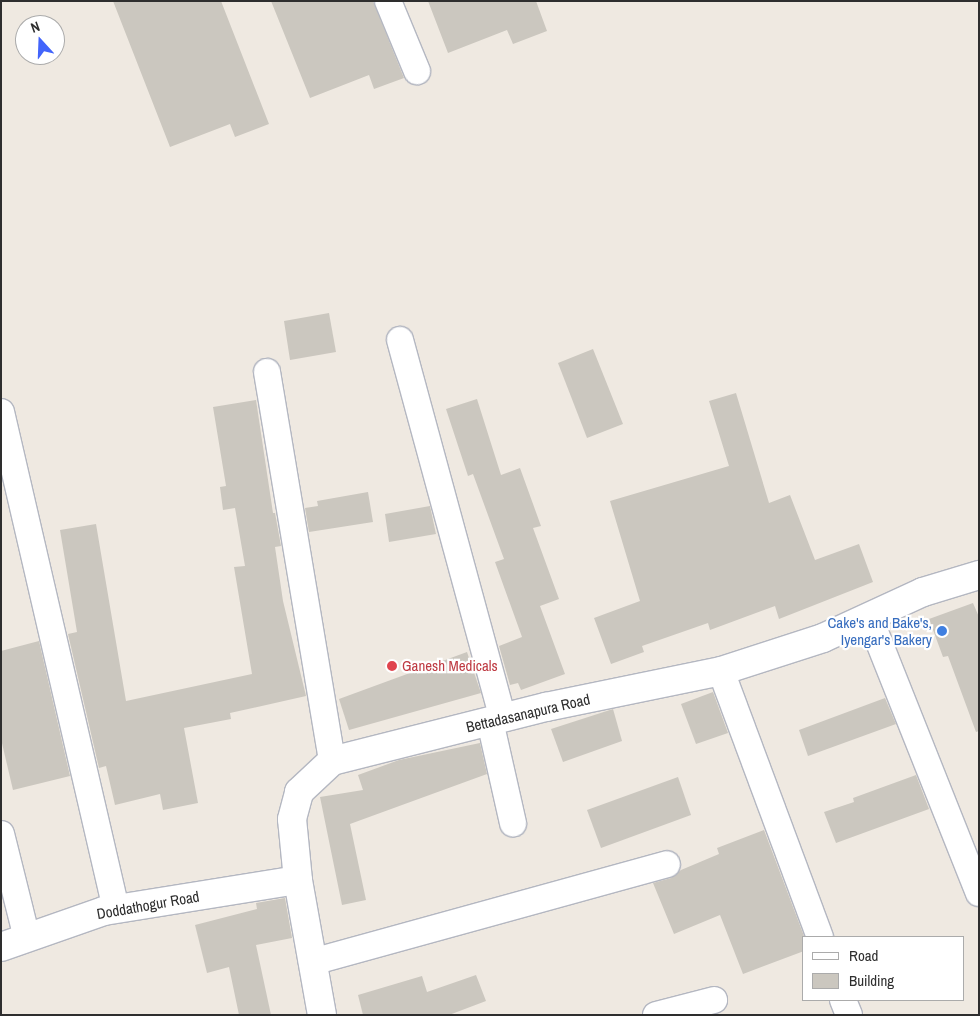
<!DOCTYPE html>
<html>
<head>
<meta charset="utf-8">
<style>
  body { margin:0 }
  #map { position:relative; width:980px; height:1016px; overflow:hidden; background:#efe9e1; font-family:"Archivo Narrow",sans-serif }
  div>[style] { position:absolute }
  .building>* { inset:0; background:#cbc7bf }
  .roads { filter:drop-shadow(1px 0 #b4b7c1) drop-shadow(-1px 0 #b4b7c1) drop-shadow(0 1px #b4b7c1) drop-shadow(0 -1px #b4b7c1) }
  .minor>* { height:26px; margin:-13px; padding:0 13px; transform-origin:13px; border-radius:13px; background:#fff }
  .tertiary>* { height:28px; margin:-14px; padding:0 14px; transform-origin:14px; border-radius:14px; background:#fff }
  .dots>* { width:14px; height:14px; translate:-50% -50%; box-sizing:border-box; border:2px solid #fff; border-radius:50% }
  span { translate:-50% -50%; white-space:nowrap; text-align:center; line-height:1.15; -webkit-text-stroke:4.5px #fff; paint-order:stroke }
  .shop-label { font-size:15px; color:#366cbe }
  .right { translate:-100% -50%; text-align:right }
  .health-label { font-size:15px; color:#be3a42 }
  .left { translate:0 -50%; text-align:left }
  .street-label { font-size:15px; color:#2e2e2e }
  .frame { position:absolute; inset:0; border:2px solid #2e2e2e; pointer-events:none }
  .legend { position:absolute; left:802px; top:936px; width:162px; height:65px; box-sizing:border-box; background:#fff; border:1px solid #ababab; margin:0; padding:6px 9px; list-style:none; font-size:15px; color:#2e2e2e }
  .legend li { display:flex; align-items:center; gap:10px; height:25px }
  .legend b { width:25px; border:1px solid #ababab }
  .north { position:absolute; left:15px; top:15px; width:50px; height:50px; box-sizing:border-box; background:#fff; border:1px solid #ababab; border-radius:50%; rotate:340deg; font-size:14px; font-weight:700; line-height:20px; text-align:center; color:#2e2e2e }
  .north::after { content:''; display:block; margin:auto; width:18px; height:22px; background:#4264fb; clip-path:polygon(50% 0,100% 100%,50% 72%,0 100%) }
</style>
</head>
<body>
<div id="map">
  <div class="building">
    <div style="clip-path:polygon(113px 1px,221px 1px,269px 124px,235px 137px,230px 124px,170px 147px)"></div>
    <div style="clip-path:polygon(271px 1px,373px 1px,404px 78px,374px 89px,369px 75px,310px 98px)"></div>
    <div style="clip-path:polygon(428px 1px,536px 1px,547px 31px,513px 44px,507px 30px,448px 53px)"></div>
    <div style="clip-path:polygon(329px 313px,336px 352px,290px 360px,284px 321px)"></div>
    <div style="clip-path:polygon(593px 349px,623px 424px,587px 438px,558px 363px)"></div>
    <div style="clip-path:polygon(736px 393px,769px 503px,790px 495px,815px 560px,859px 544px,873px 582px,779px 619px,775px 606px,710px 630px,708px 623px,642px 646px,644px 652px,611px 664px,594px 618px,640px 601px,610px 501px,729px 466px,709px 401px)"></div>
    <div style="clip-path:polygon(477px 399px,501px 475px,520px 468px,541px 526px,533px 528px,559px 599px,540px 606px,565px 674px,521px 690px,518px 683px,510px 685px,499px 646px,522px 637px,495px 562px,504px 559px,473px 474px,468px 476px,446px 409px)"></div>
    <div style="clip-path:polygon(256px 400px,273px 513px,275px 513px,281px 546px,275px 547px,283px 601px,306px 696px,230px 713px,231px 719px,184px 728px,198px 803px,163px 810px,160px 794px,115px 805px,106px 766px,99px 768px,68px 634px,77px 632px,60px 530px,96px 524px,126px 701px,252px 674px,234px 567px,245px 566px,235px 508px,223px 510px,220px 487px,226px 486px,213px 407px)"></div>
    <div style="clip-path:polygon(368px 492px,373px 522px,309px 532px,305px 508px,318px 506px,317px 501px)"></div>
    <div style="clip-path:polygon(430px 506px,436px 534px,389px 542px,385px 514px)"></div>
    <div style="clip-path:polygon(973px 603px,979px 617px,979px 731px,976px 732px,948px 656px,943px 657px,929px 619px)"></div>
    <div style="clip-path:polygon(39px 641px,70px 776px,13px 790px,1px 739px,1px 651px)"></div>
    <div style="clip-path:polygon(467px 652px,481px 693px,349px 730px,339px 699px)"></div>
    <div style="clip-path:polygon(713px 692px,728px 733px,696px 744px,681px 704px)"></div>
    <div style="clip-path:polygon(885px 698px,896px 724px,808px 756px,799px 730px)"></div>
    <div style="clip-path:polygon(613px 709px,622px 741px,563px 762px,551px 729px)"></div>
    <div style="clip-path:polygon(480px 743px,487px 774px,350px 824px,366px 900px,342px 905px,320px 797px,363px 790px,358px 775px,399px 760px)"></div>
    <div style="clip-path:polygon(916px 775px,929px 809px,836px 843px,824px 812px,854px 802px,853px 798px)"></div>
    <div style="clip-path:polygon(678px 777px,691px 815px,601px 848px,587px 810px)"></div>
    <div style="clip-path:polygon(764px 830px,804px 936px,804px 951px,743px 974px,720px 915px,674px 934px,653px 883px,671px 878px,681px 870px,719px 854px,717px 848px)"></div>
    <div style="clip-path:polygon(285px 898px,292px 938px,256px 945px,271px 1015px,239px 1015px,229px 967px,207px 973px,195px 925px,257px 909px,256px 903px)"></div>
    <div style="clip-path:polygon(476px 975px,486px 1001px,449px 1015px,363px 1015px,358px 995px,422px 976px,427px 992px)"></div>
  </div>
  <div class="roads">
    <div class="minor">
      <div style="left:388px;top:1px;width:76px;rotate:67.5deg"></div>
      <div style="left:400px;top:340px;width:392px;rotate:74.8deg"></div>
      <div style="left:267px;top:372px;width:394px;rotate:80.5deg"></div>
      <div style="left:1px;top:412px;width:510px;rotate:76.97deg"></div>
      <div style="left:869px;top:617px;width:297px;rotate:68.3deg"></div>
      <div style="left:721px;top:671px;width:284px;rotate:69.6deg"></div>
      <div style="left:490px;top:721px;width:105px;rotate:77.3deg"></div>
      <div style="left:1px;top:834px;width:107px;rotate:76deg"></div>
      <div style="left:312px;top:962px;width:368px;rotate:-15.4deg"></div>
      <div style="left:843px;top:1000px;width:16px;rotate:68deg"></div>
      <div style="left:656px;top:1015px;width:60px;rotate:-14.5deg"></div>
    </div>
    <div class="tertiary">
      <div style="left:1px;top:947px;width:109px;rotate:-19.3deg"></div>
      <div style="left:104px;top:911px;width:196px;rotate:-9.1deg"></div>
      <div style="left:322px;top:1015px;width:137px;rotate:-100.1deg"></div>
      <div style="left:298px;top:880px;width:61px;rotate:-95.6deg"></div>
      <div style="left:292px;top:819px;width:28px;rotate:-75deg"></div>
      <div style="left:299px;top:792px;width:45px;rotate:-43.2deg"></div>
      <div style="left:332px;top:761px;width:221px;rotate:-14.2deg"></div>
      <div style="left:546px;top:707px;width:179px;rotate:-11.6deg"></div>
      <div style="left:721px;top:671px;width:107px;rotate:-17.9deg"></div>
      <div style="left:823px;top:638px;width:110px;rotate:-24.7deg"></div>
      <div style="left:923px;top:592px;width:59px;rotate:-16.9deg"></div>
    </div>
  </div>
  <div class="dots">
    <div style="left:942px;top:631px;background:#3f7fe0"></div>
    <div style="left:392px;top:666px;background:#e0444e"></div>
  </div>
  <div class="shop-label">
    <span class="right" style="left:932px;top:631px">Cake's and Bake's,<br>Iyengar's Bakery</span>
  </div>
  <div class="health-label">
    <span class="left" style="left:402px;top:666px">Ganesh Medicals</span>
  </div>
  <div class="street-label">
    <span style="left:528px;top:713px;rotate:-13deg">Bettadasanapura Road</span>
    <span style="left:148px;top:905px;rotate:-10deg">Doddathogur Road</span>
  </div>
  <div class="frame"></div>
  <ul class="legend">
  <li><b style="height:6px;background:#fff"></b>Road</li>
  <li><b style="height:14px;background:#cbc7bf"></b>Building</li>
  </ul>
  <div class="north">N</div>
</div>
</body>
</html>
